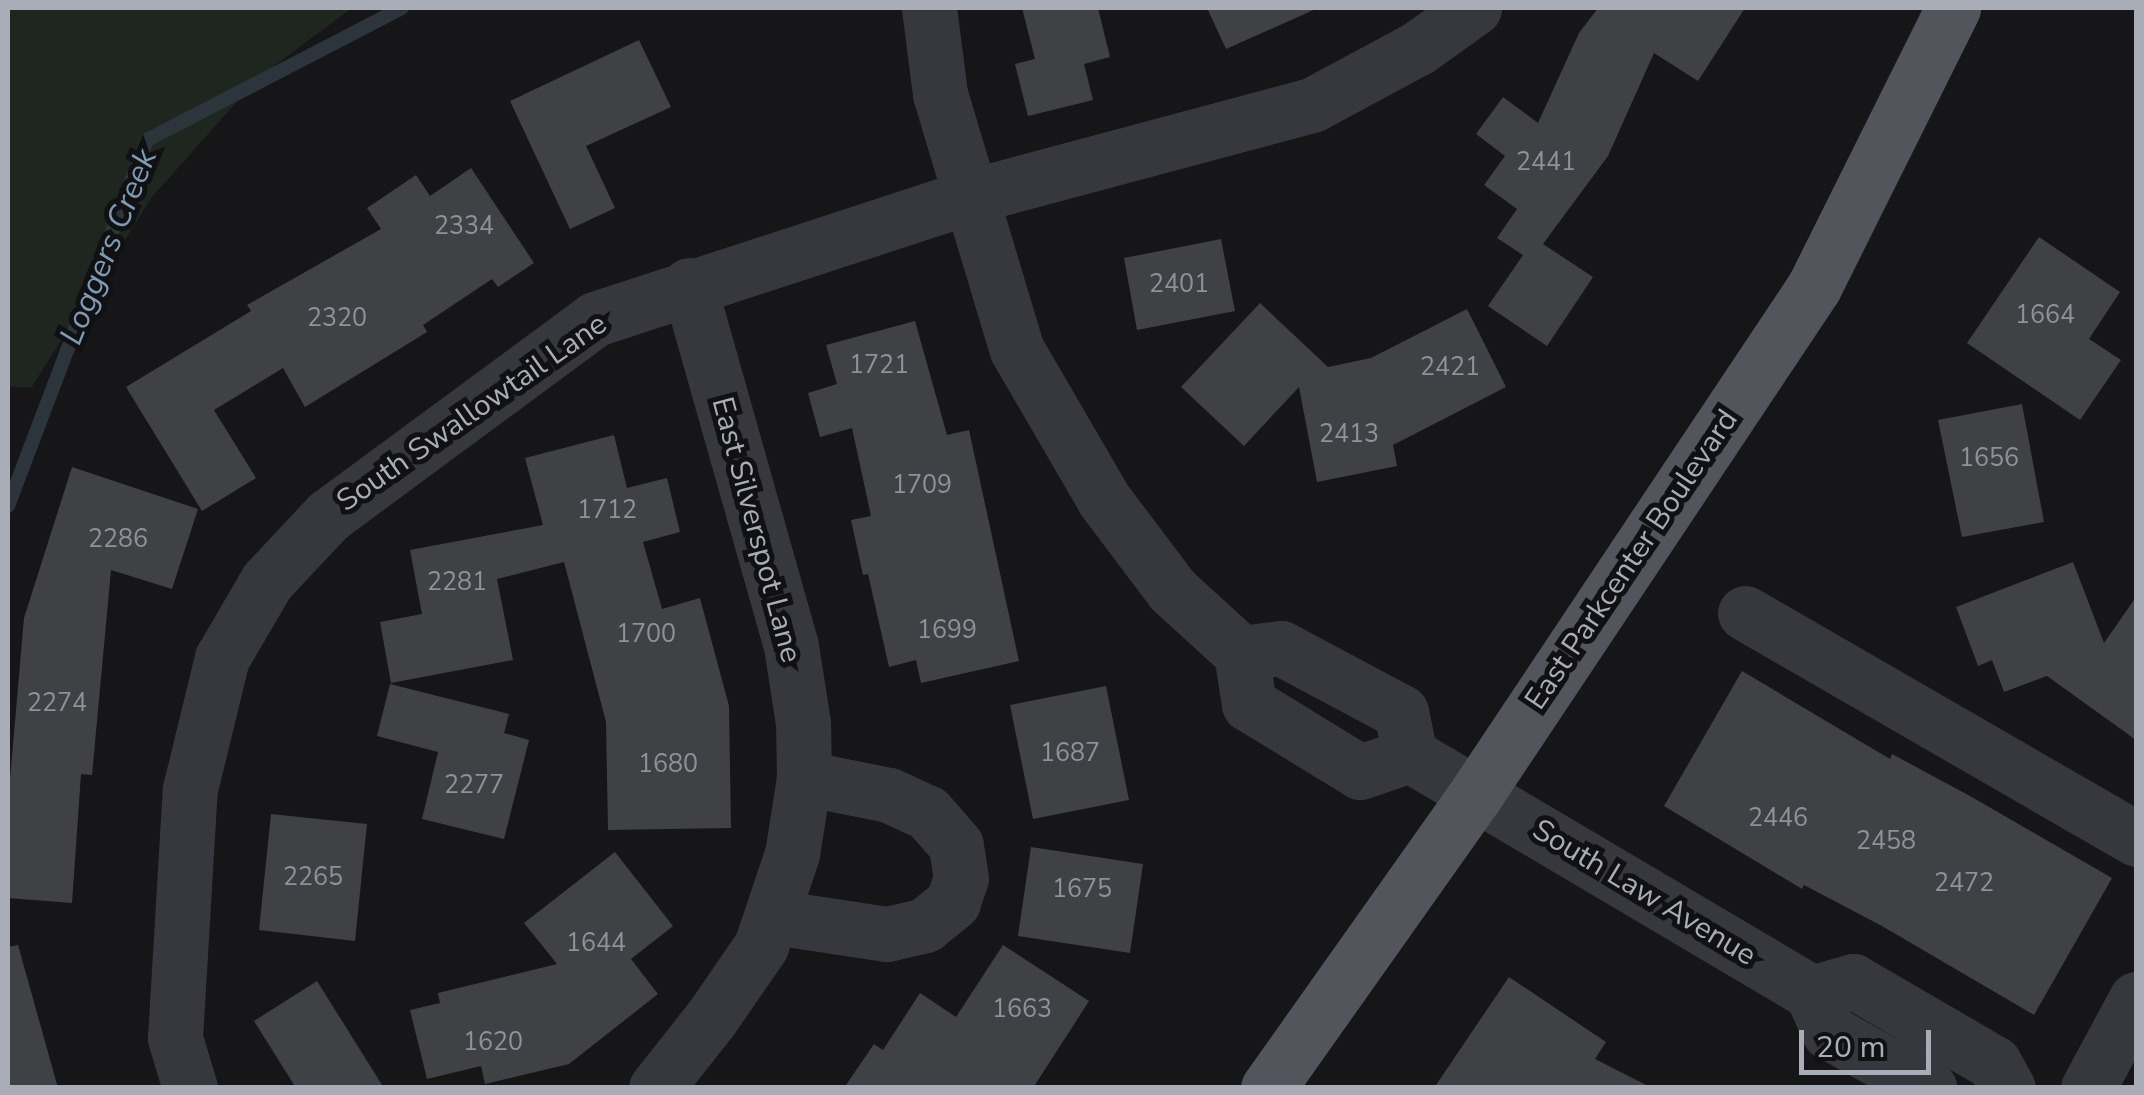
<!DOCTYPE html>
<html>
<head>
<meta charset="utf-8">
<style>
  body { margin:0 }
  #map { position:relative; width:2144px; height:1095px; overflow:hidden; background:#161618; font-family:"Nunito Sans",sans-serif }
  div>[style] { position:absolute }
  .green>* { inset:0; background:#1e261f }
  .stream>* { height:14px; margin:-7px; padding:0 7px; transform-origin:7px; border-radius:7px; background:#2c353c }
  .building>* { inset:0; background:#404145 }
  .minor>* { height:55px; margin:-27.5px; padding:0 27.5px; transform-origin:27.5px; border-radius:27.5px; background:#37383d }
  .major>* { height:55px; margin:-27.5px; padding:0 27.5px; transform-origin:27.5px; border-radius:27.5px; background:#53555c }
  span { translate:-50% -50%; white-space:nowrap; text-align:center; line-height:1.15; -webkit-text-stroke:10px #111113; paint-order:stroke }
  .number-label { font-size:25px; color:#8e929b }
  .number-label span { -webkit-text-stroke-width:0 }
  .street-label { font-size:30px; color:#a8adb8 }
  .water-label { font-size:32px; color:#7f9bb3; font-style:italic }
  .frame { position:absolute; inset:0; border:10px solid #a8adb8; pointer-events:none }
  .scale { position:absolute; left:1799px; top:1030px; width:132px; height:45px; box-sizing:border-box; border:5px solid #a8adb8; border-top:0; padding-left:12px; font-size:30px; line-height:35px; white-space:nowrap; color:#a8adb8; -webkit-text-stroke:8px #111113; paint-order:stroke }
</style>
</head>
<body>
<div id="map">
  <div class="green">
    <div style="clip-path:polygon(8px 8px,352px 8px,258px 78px,152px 197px,31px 388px,8px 386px)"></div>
  </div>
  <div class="stream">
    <div style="left:8px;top:506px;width:392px;rotate:-69.2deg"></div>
    <div style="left:147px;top:140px;width:287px;rotate:-27.4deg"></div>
  </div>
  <div class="building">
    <div style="clip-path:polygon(1022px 8px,1098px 8px,1110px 57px,1084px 64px,1093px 100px,1028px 116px,1015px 64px,1035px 59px)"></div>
    <div style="clip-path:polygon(1207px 8px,1318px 8px,1226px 49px)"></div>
    <div style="clip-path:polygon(1598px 8px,1745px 8px,1698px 81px,1654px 53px,1608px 156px,1543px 244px,1593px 277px,1547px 346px,1488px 306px,1523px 255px,1497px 238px,1517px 209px,1484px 185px,1505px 156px,1476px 134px,1503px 97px,1538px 123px,1579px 33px)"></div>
    <div style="clip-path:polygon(639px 40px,671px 107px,586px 146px,615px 208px,570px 229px,510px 101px)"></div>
    <div style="clip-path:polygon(471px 168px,534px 263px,498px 287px,492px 279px,423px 325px,427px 332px,305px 407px,283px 368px,214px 410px,256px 478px,202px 511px,126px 387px,251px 311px,247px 305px,381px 229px,367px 208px,416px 175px,430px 196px)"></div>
    <div style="clip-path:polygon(2039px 237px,2120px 292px,2089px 339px,2121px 360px,2080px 420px,1967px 343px)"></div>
    <div style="clip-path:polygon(1221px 239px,1235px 311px,1137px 330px,1124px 258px)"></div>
    <div style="clip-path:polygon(1260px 303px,1328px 367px,1371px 358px,1467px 309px,1506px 387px,1393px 445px,1397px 466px,1317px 482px,1299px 387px,1244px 446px,1181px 387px)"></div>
    <div style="clip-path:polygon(915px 321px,947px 435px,969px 430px,1019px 661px,921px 683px,916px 660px,889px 667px,868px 574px,863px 575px,851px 520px,871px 516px,852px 428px,820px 437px,808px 393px,837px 384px,826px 345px)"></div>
    <div style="clip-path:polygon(2022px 404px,2044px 522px,1962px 537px,1938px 420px)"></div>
    <div style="clip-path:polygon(614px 435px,627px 488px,667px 478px,680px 532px,643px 542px,662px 609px,700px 598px,729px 706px,731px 828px,608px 830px,606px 722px,564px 562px,497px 579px,513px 660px,391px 683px,380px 622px,422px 614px,410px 550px,543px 525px,525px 458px)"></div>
    <div style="clip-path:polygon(72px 467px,198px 509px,172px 589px,111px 570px,92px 775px,81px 774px,72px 903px,8px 898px,8px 802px,24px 618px)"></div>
    <div style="clip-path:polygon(2073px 562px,2104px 643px,2136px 597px,2136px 740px,2047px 676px,2004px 692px,1992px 660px,1978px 666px,1956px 607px)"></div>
    <div style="clip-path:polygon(1742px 671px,1890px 759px,1892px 754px,1970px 796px,2112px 878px,2034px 1015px,1882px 926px,1804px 885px,1802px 889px,1664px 806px)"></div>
    <div style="clip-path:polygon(390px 684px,509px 714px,504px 733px,529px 740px,504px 839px,422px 819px,438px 752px,377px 736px)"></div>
    <div style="clip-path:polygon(1106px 686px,1129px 800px,1033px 819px,1010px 705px)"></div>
    <div style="clip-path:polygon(271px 814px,367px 824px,355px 941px,259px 930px)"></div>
    <div style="clip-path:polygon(1031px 847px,1143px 864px,1130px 953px,1018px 936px)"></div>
    <div style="clip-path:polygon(615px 852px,673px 926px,631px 959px,658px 994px,569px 1064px,485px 1084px,481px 1066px,427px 1079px,410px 1010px,440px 1003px,438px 993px,557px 964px,524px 923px)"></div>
    <div style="clip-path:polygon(18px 945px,58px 1088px,8px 1088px,8px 947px)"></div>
    <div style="clip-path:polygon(1003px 945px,1089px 1001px,1033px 1088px,844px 1088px,874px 1044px,883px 1050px,920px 993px,956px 1017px)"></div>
    <div style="clip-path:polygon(1509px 977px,1606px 1042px,1595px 1059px,1652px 1088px,1434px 1088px)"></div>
    <div style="clip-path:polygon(317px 981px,384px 1088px,296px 1088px,254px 1021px)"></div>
  </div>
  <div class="minor">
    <div style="left:929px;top:8px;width:87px;rotate:82.7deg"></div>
    <div style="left:940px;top:94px;width:267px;rotate:73.3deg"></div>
    <div style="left:1017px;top:350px;width:175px;rotate:59.8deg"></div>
    <div style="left:1105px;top:501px;width:111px;rotate:53deg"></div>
    <div style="left:1172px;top:590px;width:93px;rotate:42.4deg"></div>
    <div style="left:1241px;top:653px;width:52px;rotate:81.1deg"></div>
    <div style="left:1249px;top:704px;width:130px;rotate:31.5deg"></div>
    <div style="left:1360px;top:772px;width:53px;rotate:-18.8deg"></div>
    <div style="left:1410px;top:755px;width:44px;rotate:-101.8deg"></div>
    <div style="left:1401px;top:712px;width:136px;rotate:-151.9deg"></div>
    <div style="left:1281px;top:648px;width:40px;rotate:172.9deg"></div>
    <div style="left:1745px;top:613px;width:452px;rotate:30deg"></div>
    <div style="left:1410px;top:755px;width:467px;rotate:30.6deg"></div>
    <div style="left:1812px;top:993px;width:43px;rotate:66.4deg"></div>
    <div style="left:1829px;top:1032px;width:115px;rotate:29.2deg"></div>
    <div style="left:774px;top:917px;width:114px;rotate:8.6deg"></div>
    <div style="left:887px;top:934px;width:39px;rotate:-13deg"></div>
    <div style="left:925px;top:925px;width:36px;rotate:-39deg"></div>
    <div style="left:953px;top:902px;width:25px;rotate:-72deg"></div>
    <div style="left:961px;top:878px;width:33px;rotate:-99deg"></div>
    <div style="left:956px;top:845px;width:43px;rotate:-131.2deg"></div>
    <div style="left:928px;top:813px;width:43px;rotate:-155.2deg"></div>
    <div style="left:889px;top:795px;width:87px;rotate:-168.7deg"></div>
    <div style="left:1812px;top:993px;width:43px;rotate:-16.3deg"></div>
    <div style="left:1853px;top:981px;width:163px;rotate:30.2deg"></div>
    <div style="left:1994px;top:1063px;width:29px;rotate:61deg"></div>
    <div style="left:190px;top:1088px;width:52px;rotate:-106.7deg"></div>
    <div style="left:175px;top:1038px;width:249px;rotate:-86.6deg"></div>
    <div style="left:190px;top:789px;width:135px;rotate:-76.3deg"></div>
    <div style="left:222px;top:658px;width:89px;rotate:-59.7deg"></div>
    <div style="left:267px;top:581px;width:89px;rotate:-46.8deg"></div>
    <div style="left:328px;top:516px;width:332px;rotate:-36.4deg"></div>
    <div style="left:595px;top:319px;width:397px;rotate:-18.1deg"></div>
    <div style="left:972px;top:196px;width:352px;rotate:-15deg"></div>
    <div style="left:1312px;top:105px;width:120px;rotate:-28.3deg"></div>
    <div style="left:1418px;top:48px;width:69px;rotate:-35.5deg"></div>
    <div style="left:656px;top:1088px;width:90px;rotate:-51.7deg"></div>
    <div style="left:712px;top:1017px;width:86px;rotate:-55.4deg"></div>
    <div style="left:761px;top:946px;width:97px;rotate:-71.4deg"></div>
    <div style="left:792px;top:854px;width:77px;rotate:-81deg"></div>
    <div style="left:804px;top:778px;width:55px;rotate:-91deg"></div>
    <div style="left:803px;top:723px;width:78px;rotate:-98.9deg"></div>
    <div style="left:791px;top:646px;width:375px;rotate:-105.8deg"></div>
    <div style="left:2088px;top:1088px;width:101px;rotate:-61.7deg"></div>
  </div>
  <div class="major">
    <div style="left:1268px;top:1088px;width:360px;rotate:-54.7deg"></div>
    <div style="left:1476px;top:794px;width:609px;rotate:-56.31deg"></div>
    <div style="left:1814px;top:287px;width:312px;rotate:-63.5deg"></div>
  </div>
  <div class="number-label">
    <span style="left:1546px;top:162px">2441</span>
    <span style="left:464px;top:226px">2334</span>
    <span style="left:1179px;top:284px">2401</span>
    <span style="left:2045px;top:315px">1664</span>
    <span style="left:337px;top:318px">2320</span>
    <span style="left:879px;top:365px">1721</span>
    <span style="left:1450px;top:367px">2421</span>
    <span style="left:1349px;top:434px">2413</span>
    <span style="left:1989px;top:458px">1656</span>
    <span style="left:922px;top:485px">1709</span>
    <span style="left:607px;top:510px">1712</span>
    <span style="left:118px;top:539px">2286</span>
    <span style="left:457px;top:582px">2281</span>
    <span style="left:947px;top:630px">1699</span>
    <span style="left:646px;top:634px">1700</span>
    <span style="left:57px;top:703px">2274</span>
    <span style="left:1070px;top:753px">1687</span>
    <span style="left:668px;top:764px">1680</span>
    <span style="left:474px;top:785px">2277</span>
    <span style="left:1778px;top:818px">2446</span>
    <span style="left:1886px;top:841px">2458</span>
    <span style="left:313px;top:877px">2265</span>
    <span style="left:1964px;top:883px">2472</span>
    <span style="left:1082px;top:889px">1675</span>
    <span style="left:596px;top:943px">1644</span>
    <span style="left:1022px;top:1009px">1663</span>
    <span style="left:493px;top:1042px">1620</span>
  </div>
  <div class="street-label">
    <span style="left:472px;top:413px;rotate:-35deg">South Swallowtail Lane</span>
    <span style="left:756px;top:530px;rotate:75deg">East Silverspot Lane</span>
    <span style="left:1632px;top:560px;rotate:-56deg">East Parkcenter Boulevard</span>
    <span style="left:1644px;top:893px;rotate:31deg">South Law Avenue</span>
  </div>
  <div class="water-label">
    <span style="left:109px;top:247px;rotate:-68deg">Loggers Creek</span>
  </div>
  <div class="frame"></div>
  <div class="scale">20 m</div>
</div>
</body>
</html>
